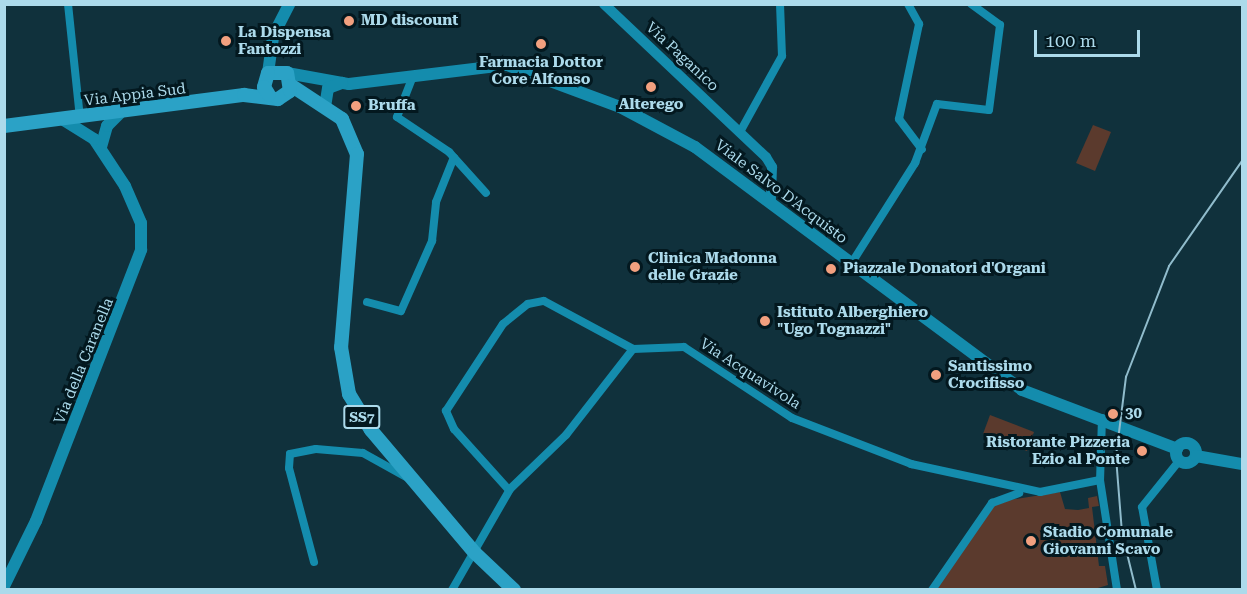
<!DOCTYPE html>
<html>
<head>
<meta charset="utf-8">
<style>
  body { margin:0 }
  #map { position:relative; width:1247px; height:594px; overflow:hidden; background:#10313c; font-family:"Roboto Serif",serif }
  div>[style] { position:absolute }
  .green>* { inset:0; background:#5b3a2d }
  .minor>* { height:8px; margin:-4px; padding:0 4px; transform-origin:4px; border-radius:4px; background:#148cad }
  .tertiary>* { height:10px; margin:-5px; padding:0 5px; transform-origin:5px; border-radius:5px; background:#148cad }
  .secondary>* { height:12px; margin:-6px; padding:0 6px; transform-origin:6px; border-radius:6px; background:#148cad }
  .secondary>.ring { margin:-6px; padding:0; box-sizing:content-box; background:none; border:12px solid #148cad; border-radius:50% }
  .primary>* { height:14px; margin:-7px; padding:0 7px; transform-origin:7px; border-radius:7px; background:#2ba2c6 }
  .rail>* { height:2px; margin:-1px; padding:0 1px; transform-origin:1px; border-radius:1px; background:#90bccc }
  .dots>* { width:16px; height:16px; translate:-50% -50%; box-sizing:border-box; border:3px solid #03181f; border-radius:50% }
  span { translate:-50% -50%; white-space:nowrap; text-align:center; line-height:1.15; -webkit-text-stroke:6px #03181f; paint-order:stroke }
  .shield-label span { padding:2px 4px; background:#03181f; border:2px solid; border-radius:4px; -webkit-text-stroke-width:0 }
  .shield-label { font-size:14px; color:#acdaeb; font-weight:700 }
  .poi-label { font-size:15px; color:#acdaeb; font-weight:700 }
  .left { translate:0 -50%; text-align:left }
  .right { translate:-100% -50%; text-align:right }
  .street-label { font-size:15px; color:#acdaeb }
  .frame { position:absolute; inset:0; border:6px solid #acdaeb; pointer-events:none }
  .scale { position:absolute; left:1034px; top:30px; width:106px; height:27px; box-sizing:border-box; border:3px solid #acdaeb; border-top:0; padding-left:8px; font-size:18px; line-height:21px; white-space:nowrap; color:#acdaeb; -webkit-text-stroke:4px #03181f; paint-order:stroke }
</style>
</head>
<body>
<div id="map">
  <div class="green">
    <div style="clip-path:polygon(1093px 125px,1111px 132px,1095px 171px,1076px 163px)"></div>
    <div style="clip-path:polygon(990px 415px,1034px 432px,1027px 451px,983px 434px)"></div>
    <div style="clip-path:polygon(1060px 492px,1065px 509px,1078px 510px,1089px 508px,1088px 498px,1097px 496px,1099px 506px,1092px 507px,1099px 566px,1105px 566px,1108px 585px,1091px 590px,936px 590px,996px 502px)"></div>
  </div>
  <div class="minor">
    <div style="left:68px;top:4px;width:115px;rotate:84deg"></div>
    <div style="left:908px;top:4px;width:23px;rotate:61deg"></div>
    <div style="left:919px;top:24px;width:97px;rotate:101.9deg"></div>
    <div style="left:899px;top:119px;width:38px;rotate:53deg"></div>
    <div style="left:413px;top:76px;width:44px;rotate:111.3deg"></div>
    <div style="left:397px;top:117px;width:63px;rotate:33.9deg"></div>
    <div style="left:449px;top:152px;width:55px;rotate:47.9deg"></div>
    <div style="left:740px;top:132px;width:87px;rotate:-61.1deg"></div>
    <div style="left:782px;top:56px;width:52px;rotate:-92.2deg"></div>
    <div style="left:851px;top:264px;width:120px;rotate:-57.6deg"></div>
    <div style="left:915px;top:163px;width:63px;rotate:-69.6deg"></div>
    <div style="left:937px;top:104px;width:52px;rotate:6.6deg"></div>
    <div style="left:989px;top:110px;width:86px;rotate:-82.6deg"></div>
    <div style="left:1000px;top:25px;width:36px;rotate:-144deg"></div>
    <div style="left:367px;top:302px;width:35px;rotate:15deg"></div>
    <div style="left:401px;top:311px;width:77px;rotate:-66.1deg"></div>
    <div style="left:432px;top:241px;width:39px;rotate:-84deg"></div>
    <div style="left:436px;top:202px;width:48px;rotate:-68.2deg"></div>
    <div style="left:1102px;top:418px;width:62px;rotate:91.8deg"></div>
    <div style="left:1100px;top:480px;width:111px;rotate:81.2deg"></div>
    <div style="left:509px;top:490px;width:82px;rotate:-132deg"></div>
    <div style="left:454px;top:429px;width:20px;rotate:-114deg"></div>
    <div style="left:446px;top:411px;width:104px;rotate:-56.8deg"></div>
    <div style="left:503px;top:324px;width:32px;rotate:-39deg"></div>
    <div style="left:528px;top:304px;width:16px;rotate:-11deg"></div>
    <div style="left:544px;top:301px;width:101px;rotate:28.3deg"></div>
    <div style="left:314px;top:562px;width:97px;rotate:-104.9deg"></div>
    <div style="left:289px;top:468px;width:14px;rotate:-86deg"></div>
    <div style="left:290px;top:454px;width:26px;rotate:-11deg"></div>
    <div style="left:316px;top:449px;width:47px;rotate:4.9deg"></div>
    <div style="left:363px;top:453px;width:54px;rotate:29deg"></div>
    <div style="left:452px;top:590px;width:116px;rotate:-60.1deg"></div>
    <div style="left:510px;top:489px;width:78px;rotate:-44deg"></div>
    <div style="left:566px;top:435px;width:109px;rotate:-52.1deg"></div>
    <div style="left:633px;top:349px;width:51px;rotate:-2.2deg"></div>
    <div style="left:684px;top:347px;width:129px;rotate:33.3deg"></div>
    <div style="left:792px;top:418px;width:128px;rotate:21.1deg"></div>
    <div style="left:911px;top:464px;width:132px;rotate:12.2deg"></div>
    <div style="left:1040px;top:492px;width:61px;rotate:-11.3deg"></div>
    <div style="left:932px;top:590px;width:106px;rotate:-55.4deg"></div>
    <div style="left:992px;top:503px;width:29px;rotate:-20deg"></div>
    <div style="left:1157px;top:590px;width:84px;rotate:-100.2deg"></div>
    <div style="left:1142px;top:507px;width:59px;rotate:-51.2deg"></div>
  </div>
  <div class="tertiary">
    <div style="left:604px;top:4px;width:223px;rotate:43.4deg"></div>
    <div style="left:766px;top:157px;width:12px;rotate:59deg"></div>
    <div style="left:772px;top:167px;width:37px;rotate:92deg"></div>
  </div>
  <div class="secondary">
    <div style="left:268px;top:73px;width:37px;rotate:-82deg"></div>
    <div style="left:273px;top:36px;width:36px;rotate:-63deg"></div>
    <div style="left:287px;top:73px;width:63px;rotate:10.1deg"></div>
    <div style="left:349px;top:84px;width:159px;rotate:-6.9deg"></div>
    <div style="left:507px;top:65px;width:121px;rotate:20.4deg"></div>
    <div style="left:620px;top:107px;width:85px;rotate:28.1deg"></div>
    <div style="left:695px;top:147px;width:407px;rotate:36.6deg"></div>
    <div style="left:1022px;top:390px;width:166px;rotate:20.8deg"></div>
    <div style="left:325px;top:107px;width:19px;rotate:-81deg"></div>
    <div style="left:328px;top:88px;width:15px;rotate:-20deg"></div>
    <div style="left:101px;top:147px;width:22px;rotate:-74deg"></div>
    <div style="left:107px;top:126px;width:18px;rotate:-45deg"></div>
    <div class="ring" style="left:1176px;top:443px;width:8px;height:8px"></div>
    <div style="left:1196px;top:456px;width:47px;rotate:9.9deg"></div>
    <div style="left:4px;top:586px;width:72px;rotate:-63.8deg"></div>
    <div style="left:36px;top:521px;width:291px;rotate:-68.8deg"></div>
    <div style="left:141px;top:250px;width:27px;rotate:-90deg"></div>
    <div style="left:141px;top:223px;width:40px;rotate:-113.4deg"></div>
    <div style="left:125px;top:186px;width:56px;rotate:-123.4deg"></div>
    <div style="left:94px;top:139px;width:36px;rotate:-148deg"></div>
  </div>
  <div class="primary">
    <div style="left:292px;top:86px;width:60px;rotate:33.4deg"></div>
    <div style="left:342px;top:119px;width:38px;rotate:67deg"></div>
    <div style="left:357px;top:154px;width:194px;rotate:94.7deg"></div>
    <div style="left:341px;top:347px;width:48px;rotate:80.3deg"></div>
    <div style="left:349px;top:394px;width:42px;rotate:58.6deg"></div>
    <div style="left:371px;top:430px;width:161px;rotate:49.8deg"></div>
    <div style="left:475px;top:553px;width:54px;rotate:43.5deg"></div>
    <div style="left:4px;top:126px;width:242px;rotate:-7.4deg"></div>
    <div style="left:244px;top:95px;width:34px;rotate:7deg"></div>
    <div style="left:278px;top:99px;width:14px;rotate:-34deg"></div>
    <div style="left:290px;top:91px;width:18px;rotate:-99deg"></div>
    <div style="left:287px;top:73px;width:19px;rotate:180deg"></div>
    <div style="left:268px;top:73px;width:15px;rotate:106deg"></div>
    <div style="left:264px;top:87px;width:9px;rotate:58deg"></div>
  </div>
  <div class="rail">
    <div style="left:1136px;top:590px;width:59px;rotate:-103.8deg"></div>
    <div style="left:1122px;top:533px;width:77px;rotate:-94.5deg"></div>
    <div style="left:1116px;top:456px;width:80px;rotate:-82.8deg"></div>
    <div style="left:1126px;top:377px;width:119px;rotate:-68.8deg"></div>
    <div style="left:1169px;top:266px;width:128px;rotate:-55.2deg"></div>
  </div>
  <div class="dots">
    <div style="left:349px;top:21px;background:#f2a07f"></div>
    <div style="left:226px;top:41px;background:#f2a07f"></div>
    <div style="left:541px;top:44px;background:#f2a07f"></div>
    <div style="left:651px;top:87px;background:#f2a07f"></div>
    <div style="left:356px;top:106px;background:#f2a07f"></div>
    <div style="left:635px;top:267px;background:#f2a07f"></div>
    <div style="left:831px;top:269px;background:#f2a07f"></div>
    <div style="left:765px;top:321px;background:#f2a07f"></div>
    <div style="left:936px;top:375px;background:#f2a07f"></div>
    <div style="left:1113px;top:414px;background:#f2a07f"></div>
    <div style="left:1142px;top:451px;background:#f2a07f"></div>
    <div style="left:1031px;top:541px;background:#f2a07f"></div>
  </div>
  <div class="shield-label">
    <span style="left:362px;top:417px">SS7</span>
  </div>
  <div class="poi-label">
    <span class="left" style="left:361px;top:21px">MD discount</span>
    <span class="left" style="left:238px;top:41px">La Dispensa<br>Fantozzi</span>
    <span style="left:541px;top:71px">Farmacia Dottor<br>Core Alfonso</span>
    <span style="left:651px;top:105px">Alterego</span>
    <span class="left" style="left:368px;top:106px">Bruffa</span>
    <span class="left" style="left:648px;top:267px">Clinica Madonna<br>delle Grazie</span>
    <span class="left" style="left:843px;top:269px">Piazzale Donatori d'Organi</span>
    <span class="left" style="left:777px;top:321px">Istituto Alberghiero<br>"Ugo Tognazzi"</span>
    <span class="left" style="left:948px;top:375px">Santissimo<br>Crocifisso</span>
    <span class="left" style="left:1125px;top:414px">30</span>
    <span class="right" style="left:1130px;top:451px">Ristorante Pizzeria<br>Ezio al Ponte</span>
    <span class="left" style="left:1043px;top:541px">Stadio Comunale<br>Giovanni Scavo</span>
  </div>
  <div class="street-label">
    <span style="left:682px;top:57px;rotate:43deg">Via Paganico</span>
    <span style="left:135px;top:95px;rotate:-7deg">Via Appia Sud</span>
    <span style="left:781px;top:192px;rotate:37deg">Viale Salvo D'Acquisto</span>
    <span style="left:84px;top:361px;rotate:-68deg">Via della Caranella</span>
    <span style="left:750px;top:374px;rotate:33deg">Via Acquavivola</span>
  </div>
  <div class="frame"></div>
  <div class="scale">100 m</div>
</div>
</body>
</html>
